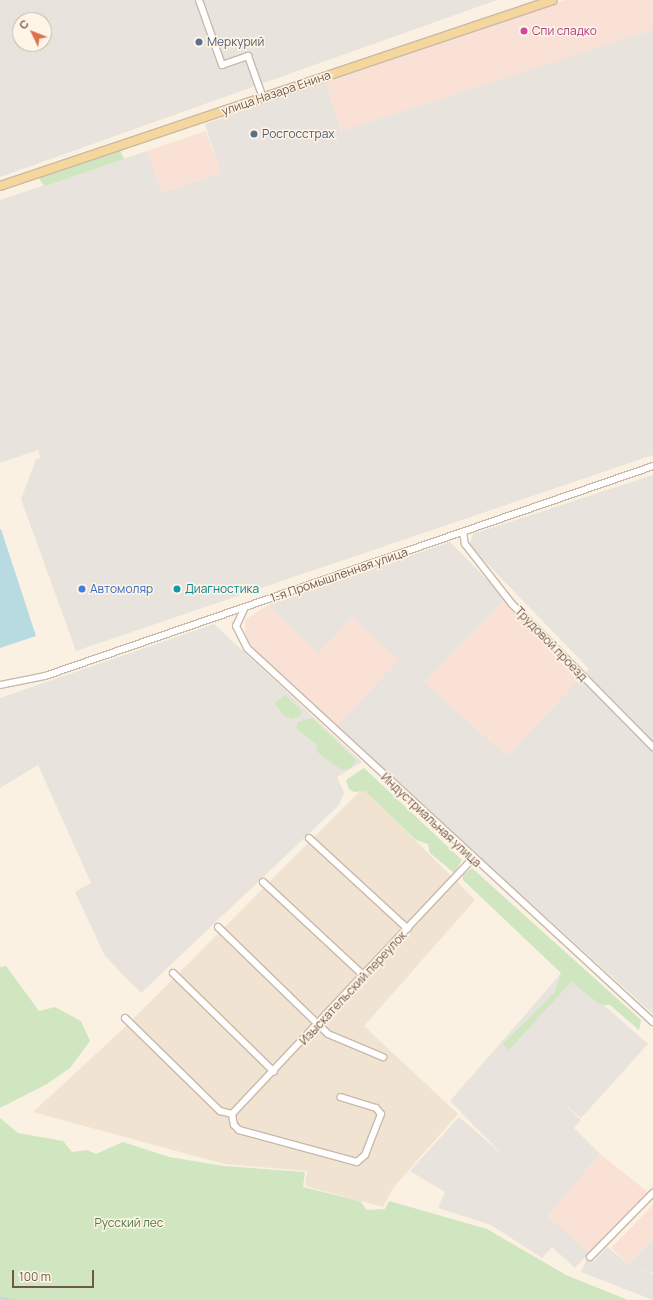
<!DOCTYPE html>
<html>
<head>
<meta charset="utf-8">
<style>
  body { margin:0 }
  #map { position:relative; width:653px; height:1300px; overflow:hidden; background:#faf1e2; font-family:Manrope,sans-serif }
  div>[style] { position:absolute }
  .residential>* { inset:0; background:#f1e3d1 }
  .commercial>* { inset:0; background:#fae1d6 }
  .industrial>* { inset:0; background:#e9e3dd }
  .green>* { inset:0; background:#d0e6c1 }
  .water>* { inset:0; background:#b8dbe2 }
  .stream>* { height:1.5px; margin:-0.75px; padding:0 0.75px; transform-origin:0.75px; border-radius:0.75px; background:#b8dbe2 }
  .roads { filter:drop-shadow(1px 0 #cab9a9) drop-shadow(-1px 0 #cab9a9) drop-shadow(0 1px #cab9a9) drop-shadow(0 -1px #cab9a9) }
  .minor>* { height:6px; margin:-3px; padding:0 3px; transform-origin:3px; border-radius:3px; background:#fff }
  .major>* { height:8px; margin:-4px; padding:0 4px; transform-origin:4px; border-radius:4px; background:#f5d79e }
  .dots>* { width:11px; height:11px; translate:-50% -50%; box-sizing:border-box; border:2px solid #fef5e7; border-radius:50% }
  span { translate:-50% -50%; white-space:nowrap; text-align:center; line-height:1.15; -webkit-text-stroke:3px #fef5e7; paint-order:stroke }
  .hotel-label { font-size:12px; color:#b23c85 }
  .left { translate:0 -50%; text-align:left }
  .service-label { font-size:12px; color:#4e5e75 }
  .street-label { font-size:12px; color:#70584a }
  .shop-label { font-size:12px; color:#366cbe }
  .culture-label { font-size:12px; color:#0d838f }
  .park-label { font-size:12px; color:#547a46 }
  .north { position:absolute; left:12px; top:12px; width:40px; height:40px; box-sizing:border-box; background:#fef5e7; border:1px solid #c5b6a8; border-radius:50%; rotate:313deg; font-size:11px; font-weight:700; line-height:16px; text-align:center; color:#70584a }
  .north::after { content:''; display:block; margin:auto; width:14px; height:18px; background:#dd714e; clip-path:polygon(50% 0,100% 100%,50% 72%,0 100%) }
  .scale { position:absolute; left:12px; top:1270px; width:82px; height:18px; box-sizing:border-box; border:2px solid #70584a; border-top:0; padding-left:5px; font-size:12px; line-height:14px; white-space:nowrap; color:#70584a; -webkit-text-stroke:3px #fef5e7; paint-order:stroke }
</style>
</head>
<body>
<div id="map">
  <div class="residential">
    <div style="clip-path:polygon(363px 788px,475px 900px,364px 1026px,458px 1114px,393px 1188px,383px 1207px,305px 1186px,307px 1171px,224px 1164px,33px 1112px,123px 1029px)"></div>
  </div>
  <div class="commercial">
    <div style="clip-path:polygon(565px 0,653px 0,653px 31px,341px 131px,325px 81px)"></div>
    <div style="clip-path:polygon(206px 131px,221px 173px,162px 193px,147px 151px)"></div>
    <div style="clip-path:polygon(504px 601px,578px 681px,507px 756px,424px 682px)"></div>
    <div style="clip-path:polygon(268px 605px,318px 652px,352px 617px,400px 660px,336px 727px,259px 655px,245px 637px,245px 620px)"></div>
    <div style="clip-path:polygon(600px 1154px,648px 1192px,589px 1253px,548px 1216px)"></div>
    <div style="clip-path:polygon(653px 1205px,653px 1239px,629px 1264px,611px 1248px)"></div>
  </div>
  <div class="industrial">
    <div style="clip-path:polygon(evenodd,0 0,497px 0,0 177px,0 0,20px 20px,44px 20px,44px 44px,20px 44px,20px 20px)"></div>
    <div style="clip-path:polygon(653px 30px,653px 455px,76px 651px,21px 499px,36px 459px,41px 458px,38px 450px,0 463px,0 200px,147px 151px,162px 193px,221px 173px,205px 124px,325px 81px,341px 131px)"></div>
    <div style="clip-path:polygon(653px 475px,653px 1014px,336px 727px,399px 660px,352px 617px,318px 653px,268px 605px,450px 542px,506px 599px,424px 682px,507px 756px,589px 669px,474px 550px,470px 543px,473px 534px)"></div>
    <div style="clip-path:polygon(214px 624px,362px 762px,337px 777px,344px 793px,339px 805px,141px 993px,105px 956px,75px 892px,91px 883px,38px 765px,0 788px,0 698px)"></div>
    <div style="clip-path:polygon(564px 970px,648px 1044px,581px 1118px,561px 1101px,581px 1120px,574px 1128px,600px 1154px,548px 1216px,589px 1253px,575px 1268px,552px 1247px,542px 1258px,491px 1225px,438px 1208px,445px 1192px,410px 1171px,459px 1117px,503px 1155px,450px 1101px)"></div>
    <div style="clip-path:polygon(653px 1239px,653px 1273px,639px 1268px,653px 1274px,653px 1300px,581px 1272px,587px 1258px,594px 1261px,607px 1247px,629px 1264px)"></div>
  </div>
  <div class="green">
    <div style="clip-path:polygon(120px 150px,124px 159px,45px 186px,41px 182px,39px 177px)"></div>
    <div style="clip-path:polygon(285px 695px,302px 711px,300px 716px,291px 719px,283px 715px,275px 703px)"></div>
    <div style="clip-path:polygon(312px 718px,356px 760px,351px 768px,342px 770px,323px 757px,316px 750px,318px 746px,296px 728px,298px 722px)"></div>
    <div style="clip-path:polygon(364px 768px,462px 860px,454px 873px,430px 853px,428px 844px,416px 840px,365px 791px,354px 792px,349px 789px,346px 780px)"></div>
    <div style="clip-path:polygon(472px 868px,641px 1020px,639px 1030px,610px 1005px,601px 1005px,571px 982px,509px 1050px,503px 1044px,555px 992px,561px 973px,463px 880px,463px 875px)"></div>
    <div style="clip-path:polygon(6px 966px,39px 1011px,55px 1007px,81px 1021px,90px 1041px,70px 1068px,47px 1084px,0 1108px,0 967px)"></div>
    <div style="clip-path:polygon(0 1118px,18px 1133px,63px 1141px,72px 1152px,87px 1150px,96px 1154px,123px 1142px,169px 1157px,224px 1166px,305px 1172px,303px 1187px,360px 1201px,367px 1210px,385px 1209px,389px 1201px,487px 1229px,566px 1275px,628px 1300px,0 1300px)"></div>
  </div>
  <div class="water">
    <div style="clip-path:polygon(1px 529px,36px 636px,0 648px,0 530px)"></div>
  </div>
  <div class="stream">
    <div style="left:0;top:1298px;width:15px;rotate:8deg"></div>
  </div>
  <div class="roads">
    <div class="minor">
      <div style="left:199px;top:0;width:69px;rotate:70.5deg"></div>
      <div style="left:222px;top:65px;width:28px;rotate:-19deg"></div>
      <div style="left:248px;top:56px;width:45px;rotate:70.3deg"></div>
      <div style="left:463px;top:532px;width:12px;rotate:81deg"></div>
      <div style="left:465px;top:544px;width:76px;rotate:51.9deg"></div>
      <div style="left:512px;top:604px;width:201px;rotate:45.4deg"></div>
      <div style="left:245px;top:607px;width:21px;rotate:115deg"></div>
      <div style="left:236px;top:626px;width:25px;rotate:63deg"></div>
      <div style="left:247px;top:648px;width:552px;rotate:42.65deg"></div>
      <div style="left:0;top:685px;width:46px;rotate:-11.3deg"></div>
      <div style="left:45px;top:676px;width:643px;rotate:-19.05deg"></div>
      <div style="left:309px;top:838px;width:134px;rotate:42.6deg"></div>
      <div style="left:263px;top:882px;width:138px;rotate:42.9deg"></div>
      <div style="left:218px;top:927px;width:153px;rotate:44.2deg"></div>
      <div style="left:328px;top:1034px;width:60px;rotate:22.7deg"></div>
      <div style="left:173px;top:973px;width:141px;rotate:44.4deg"></div>
      <div style="left:125px;top:1018px;width:133px;rotate:44.4deg"></div>
      <div style="left:220px;top:1111px;width:12px;rotate:14deg"></div>
      <div style="left:232px;top:1114px;width:350px;rotate:-46.7deg"></div>
      <div style="left:232px;top:1114px;width:11px;rotate:80deg"></div>
      <div style="left:234px;top:1125px;width:7px;rotate:45deg"></div>
      <div style="left:239px;top:1130px;width:122px;rotate:15.2deg"></div>
      <div style="left:357px;top:1162px;width:11px;rotate:-41deg"></div>
      <div style="left:365px;top:1155px;width:44px;rotate:-68.7deg"></div>
      <div style="left:381px;top:1114px;width:8px;rotate:-130deg"></div>
      <div style="left:376px;top:1108px;width:37px;rotate:-163deg"></div>
      <div style="left:590px;top:1257px;width:90px;rotate:-45.5deg"></div>
    </div>
    <div class="major">
      <div style="left:0;top:186px;width:583px;rotate:-18.59deg"></div>
    </div>
  </div>
  <div class="dots">
    <div style="left:524px;top:31px;background:#d1479c"></div>
    <div style="left:199px;top:42px;background:#5c6f8a"></div>
    <div style="left:254px;top:134px;background:#5c6f8a"></div>
    <div style="left:82px;top:589px;background:#3f7fe0"></div>
    <div style="left:177px;top:589px;background:#0f9aa8"></div>
  </div>
  <div class="hotel-label">
    <span class="left" style="left:532px;top:31px">Спи сладко</span>
  </div>
  <div class="service-label">
    <span class="left" style="left:207px;top:42px">Меркурий</span>
    <span class="left" style="left:262px;top:134px">Росгосстрах</span>
  </div>
  <div class="street-label">
    <span style="left:276px;top:93px;rotate:-19deg">улица Назара Енина</span>
    <span style="left:339px;top:575px;rotate:-19deg">1-я Промышленная улица</span>
    <span style="left:551px;top:644px;rotate:46deg">Трудовой проезд</span>
    <span style="left:431px;top:820px;rotate:43deg">Индустриальная улица</span>
    <span style="left:353px;top:988px;rotate:-47deg">Изыскательский переулок</span>
  </div>
  <div class="shop-label">
    <span class="left" style="left:90px;top:589px">Автомоляр</span>
  </div>
  <div class="culture-label">
    <span class="left" style="left:185px;top:589px">Диагностика</span>
  </div>
  <div class="park-label">
    <span style="left:129px;top:1223px">Русский лес</span>
  </div>
  <div class="north">С</div>
  <div class="scale">100 m</div>
</div>
</body>
</html>
